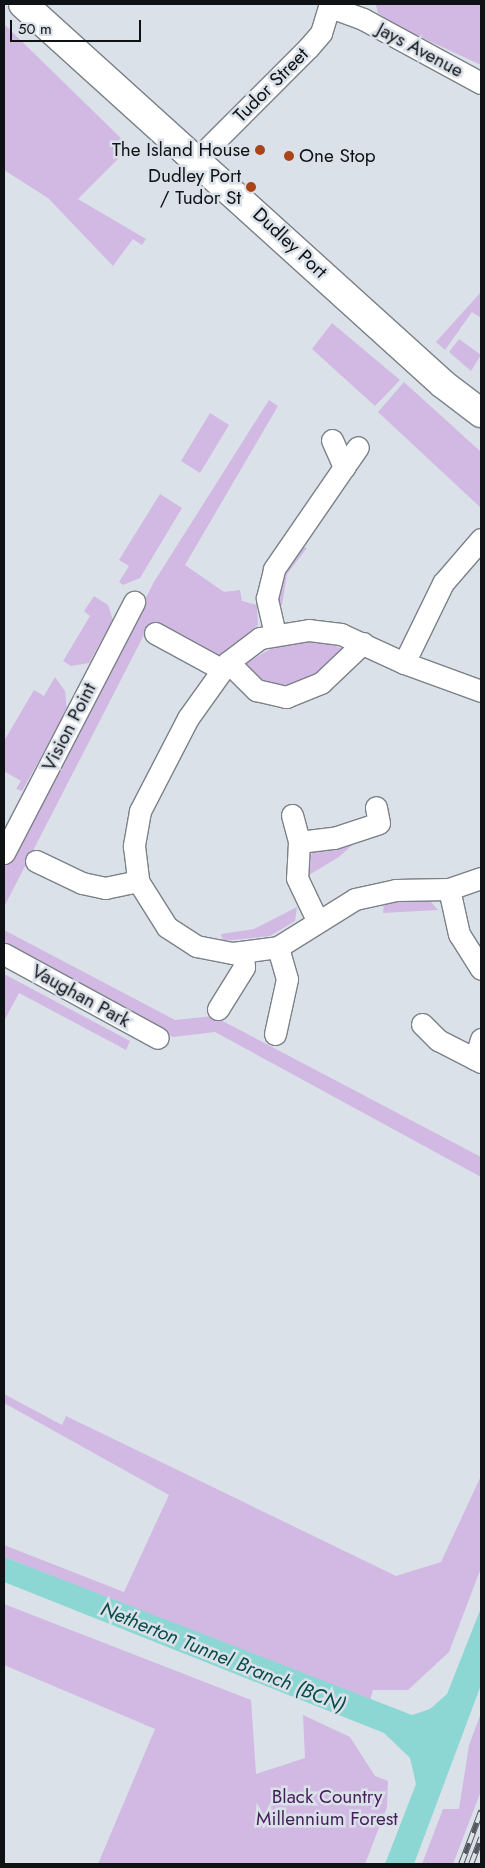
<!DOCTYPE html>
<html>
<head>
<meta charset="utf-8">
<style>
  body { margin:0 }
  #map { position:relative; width:485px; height:1868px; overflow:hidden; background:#dbe1e9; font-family:Jost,sans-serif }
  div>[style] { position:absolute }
  .green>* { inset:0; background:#d1b9e3 }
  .water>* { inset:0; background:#8cd7d4 }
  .roads { filter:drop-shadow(1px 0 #7b8188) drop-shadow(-1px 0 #7b8188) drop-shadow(0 1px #7b8188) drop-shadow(0 -1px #7b8188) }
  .minor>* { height:21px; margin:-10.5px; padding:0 10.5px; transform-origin:10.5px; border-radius:10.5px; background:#fff }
  .highway>* { height:28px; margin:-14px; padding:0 14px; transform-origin:14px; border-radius:14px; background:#fff }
  .rail>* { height:5.5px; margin-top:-2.75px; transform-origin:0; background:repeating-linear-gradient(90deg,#dbe1e9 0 11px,#54585c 0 22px); box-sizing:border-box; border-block:1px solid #54585c }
  .dots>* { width:14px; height:14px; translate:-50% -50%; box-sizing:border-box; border:2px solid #dbe1e9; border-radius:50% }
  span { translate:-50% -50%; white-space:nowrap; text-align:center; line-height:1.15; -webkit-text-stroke:5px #dbe1e9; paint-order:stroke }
  .street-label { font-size:19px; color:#0f1214 }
  .poi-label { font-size:19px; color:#0f1214 }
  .right { translate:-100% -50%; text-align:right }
  .left { translate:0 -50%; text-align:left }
  .park-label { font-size:19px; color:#431e58 }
  .water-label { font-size:20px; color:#074d4b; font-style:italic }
  .frame { position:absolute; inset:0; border:5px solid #0f1214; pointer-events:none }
  .scale { position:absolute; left:10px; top:20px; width:131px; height:22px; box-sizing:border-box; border:2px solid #0f1214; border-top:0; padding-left:6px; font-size:15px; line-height:18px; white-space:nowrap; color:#0f1214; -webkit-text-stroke:4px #dbe1e9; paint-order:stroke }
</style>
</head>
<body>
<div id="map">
  <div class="green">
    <div style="clip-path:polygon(481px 4px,481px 65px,397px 26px,378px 13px,376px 5px)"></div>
    <div style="clip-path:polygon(4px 24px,130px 147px,78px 199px,146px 239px,142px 245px,133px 239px,113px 266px,48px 198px,4px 170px)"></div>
    <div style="clip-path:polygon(481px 292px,481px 318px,472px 312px,445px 350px,436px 342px)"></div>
    <div style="clip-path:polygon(332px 323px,400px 380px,375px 406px,312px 349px)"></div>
    <div style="clip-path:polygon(459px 339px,481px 355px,471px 371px,449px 352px)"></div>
    <div style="clip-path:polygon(404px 382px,481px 452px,481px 508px,378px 412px)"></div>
    <div style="clip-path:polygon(269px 400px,278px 406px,185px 565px,224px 592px,240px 590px,242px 601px,257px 605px,258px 625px,215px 659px,146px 631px,4px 907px,4px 868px,154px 582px)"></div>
    <div style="clip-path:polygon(210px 413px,229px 425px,200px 473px,181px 461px)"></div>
    <div style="clip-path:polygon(160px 494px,182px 508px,140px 578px,123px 585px,119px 582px,129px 566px,119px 560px)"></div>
    <div style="clip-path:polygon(301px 546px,307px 548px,287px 574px,282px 605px,275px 603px,277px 578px)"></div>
    <div style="clip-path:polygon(94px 596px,108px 605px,113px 620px,89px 663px,71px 666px,63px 661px,90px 616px,84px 611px)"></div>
    <div style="clip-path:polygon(301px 642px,327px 643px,348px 651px,341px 660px,300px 685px,264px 689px,243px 665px,272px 648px)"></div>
    <div style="clip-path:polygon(55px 677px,65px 691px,67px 710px,22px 791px,16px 789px,21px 781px,4px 771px,4px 741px,34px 690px,44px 696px)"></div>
    <div style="clip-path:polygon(360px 838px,339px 857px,304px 878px,312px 853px)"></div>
    <div style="clip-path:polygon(419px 900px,431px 902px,438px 910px,383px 913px,384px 903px)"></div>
    <div style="clip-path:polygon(297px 907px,295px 921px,270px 936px,223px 941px,221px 934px,254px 929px)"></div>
    <div style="clip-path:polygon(4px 930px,175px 1020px,213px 1016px,481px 1157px,481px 1177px,215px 1032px,173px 1037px,4px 946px)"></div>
    <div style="clip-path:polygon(4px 974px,130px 1041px,126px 1050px,19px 993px,4px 1021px)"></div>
    <div style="clip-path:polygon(4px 1394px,62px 1425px,66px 1416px,396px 1576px,441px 1562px,481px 1476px,481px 1568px,449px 1652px,408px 1690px,373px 1690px,370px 1701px,4px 1557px,4px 1545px,124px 1592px,169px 1495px,4px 1403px)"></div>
    <div style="clip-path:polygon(4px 1604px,251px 1700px,256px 1774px,305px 1758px,303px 1715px,350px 1737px,375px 1776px,388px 1781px,387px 1807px,365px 1864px,98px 1864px,155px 1729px,4px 1665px)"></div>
    <div style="clip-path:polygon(481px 1713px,481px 1791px,453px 1864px,422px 1864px,443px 1809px,459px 1809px,469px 1745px)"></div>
  </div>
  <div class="water">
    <div style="clip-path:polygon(4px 1557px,412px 1715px,430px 1709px,447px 1694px,481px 1608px,481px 1685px,414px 1864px,385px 1864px,416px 1784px,410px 1758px,384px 1733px,4px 1582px)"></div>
  </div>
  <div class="roads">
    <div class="minor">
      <div style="left:330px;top:7px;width:35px;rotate:20deg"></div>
      <div style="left:363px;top:19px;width:134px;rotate:28.5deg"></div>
      <div style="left:198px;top:158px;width:156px;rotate:-45deg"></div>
      <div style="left:308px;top:48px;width:20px;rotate:-49deg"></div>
      <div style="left:321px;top:33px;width:30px;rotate:-73deg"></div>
      <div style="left:332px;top:440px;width:30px;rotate:66deg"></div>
      <div style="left:344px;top:467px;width:24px;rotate:-55deg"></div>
      <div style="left:155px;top:633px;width:77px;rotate:28.6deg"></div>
      <div style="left:275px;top:634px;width:37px;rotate:-103deg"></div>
      <div style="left:267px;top:598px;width:30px;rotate:-76deg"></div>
      <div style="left:274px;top:569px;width:124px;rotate:-55.5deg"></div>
      <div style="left:228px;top:662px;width:40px;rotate:45deg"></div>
      <div style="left:256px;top:690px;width:31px;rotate:13deg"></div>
      <div style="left:286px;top:697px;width:38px;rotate:-22deg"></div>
      <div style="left:321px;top:683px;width:58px;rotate:-43.6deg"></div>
      <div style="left:404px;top:663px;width:89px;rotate:-64deg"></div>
      <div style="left:443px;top:583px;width:58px;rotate:-49.2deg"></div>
      <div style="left:481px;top:691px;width:82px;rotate:-160deg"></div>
      <div style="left:404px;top:663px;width:69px;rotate:-155.3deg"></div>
      <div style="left:341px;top:634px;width:32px;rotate:-173deg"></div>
      <div style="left:309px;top:630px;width:50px;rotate:170.7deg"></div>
      <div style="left:260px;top:638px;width:40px;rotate:143deg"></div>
      <div style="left:228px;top:662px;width:69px;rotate:125.5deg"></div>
      <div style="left:188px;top:718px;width:105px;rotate:117.3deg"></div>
      <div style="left:140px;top:811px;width:36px;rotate:100deg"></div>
      <div style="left:134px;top:846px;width:35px;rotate:83deg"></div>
      <div style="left:138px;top:881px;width:54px;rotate:57.8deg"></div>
      <div style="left:167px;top:927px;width:35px;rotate:33deg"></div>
      <div style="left:196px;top:946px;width:38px;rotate:11deg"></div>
      <div style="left:233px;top:953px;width:45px;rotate:-7.6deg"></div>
      <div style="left:278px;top:947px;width:91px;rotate:-31.9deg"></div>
      <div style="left:355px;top:899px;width:42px;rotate:-12.4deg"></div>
      <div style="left:396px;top:890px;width:53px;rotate:-1.1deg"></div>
      <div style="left:449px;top:889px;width:34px;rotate:-19deg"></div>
      <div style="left:292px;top:815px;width:28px;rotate:75deg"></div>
      <div style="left:299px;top:842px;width:36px;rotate:93deg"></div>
      <div style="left:297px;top:878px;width:47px;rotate:64.5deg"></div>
      <div style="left:299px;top:842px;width:35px;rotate:-7deg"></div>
      <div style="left:334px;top:838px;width:47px;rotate:-18.4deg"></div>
      <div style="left:379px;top:823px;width:16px;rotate:-101deg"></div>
      <div style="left:4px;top:853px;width:283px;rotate:-62.6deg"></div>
      <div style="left:36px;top:861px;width:51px;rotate:25.6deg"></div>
      <div style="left:82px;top:883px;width:24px;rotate:12deg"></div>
      <div style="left:105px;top:888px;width:34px;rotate:-12deg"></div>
      <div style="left:449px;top:889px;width:46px;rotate:77.5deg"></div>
      <div style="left:459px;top:934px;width:41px;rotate:57.8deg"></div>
      <div style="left:4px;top:954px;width:175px;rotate:28.6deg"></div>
      <div style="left:218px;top:1009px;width:49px;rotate:-58.2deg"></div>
      <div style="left:244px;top:967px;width:15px;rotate:-94deg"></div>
      <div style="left:422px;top:1024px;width:23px;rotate:45deg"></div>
      <div style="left:438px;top:1040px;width:48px;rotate:27.1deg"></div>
      <div style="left:275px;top:1034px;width:56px;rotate:-77.7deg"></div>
      <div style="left:287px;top:979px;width:33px;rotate:-106deg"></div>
      <div style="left:475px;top:1059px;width:21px;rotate:-73deg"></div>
    </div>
    <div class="highway">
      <div style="left:23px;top:4px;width:566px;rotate:42.14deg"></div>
      <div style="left:443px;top:384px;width:48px;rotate:37.3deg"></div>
    </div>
  </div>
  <div class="rail">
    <div style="left:461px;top:1864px;width:57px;rotate:-69.3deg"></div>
    <div style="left:471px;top:1864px;width:28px;rotate:-69deg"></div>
  </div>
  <div class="dots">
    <div style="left:260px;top:150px;background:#aa4419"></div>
    <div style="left:289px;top:156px;background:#aa4419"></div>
    <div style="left:251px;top:187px;background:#aa4419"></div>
  </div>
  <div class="street-label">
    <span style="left:420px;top:50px;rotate:28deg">Jays Avenue</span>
    <span style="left:271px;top:85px;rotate:-45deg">Tudor Street</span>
    <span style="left:290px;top:243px;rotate:43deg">Dudley Port</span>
    <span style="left:69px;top:727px;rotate:-63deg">Vision Point</span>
    <span style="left:81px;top:996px;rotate:29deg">Vaughan Park</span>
  </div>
  <div class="poi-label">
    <span class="right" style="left:250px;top:150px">The Island House</span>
    <span class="left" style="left:299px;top:156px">One Stop</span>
    <span class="right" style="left:241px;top:187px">Dudley Port<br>/ Tudor St</span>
  </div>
  <div class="park-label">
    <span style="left:327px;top:1808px">Black Country<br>Millennium Forest</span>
  </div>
  <div class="water-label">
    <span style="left:223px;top:1657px;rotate:22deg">Netherton Tunnel Branch (BCN)</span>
  </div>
  <div class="frame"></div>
  <div class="scale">50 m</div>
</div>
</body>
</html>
